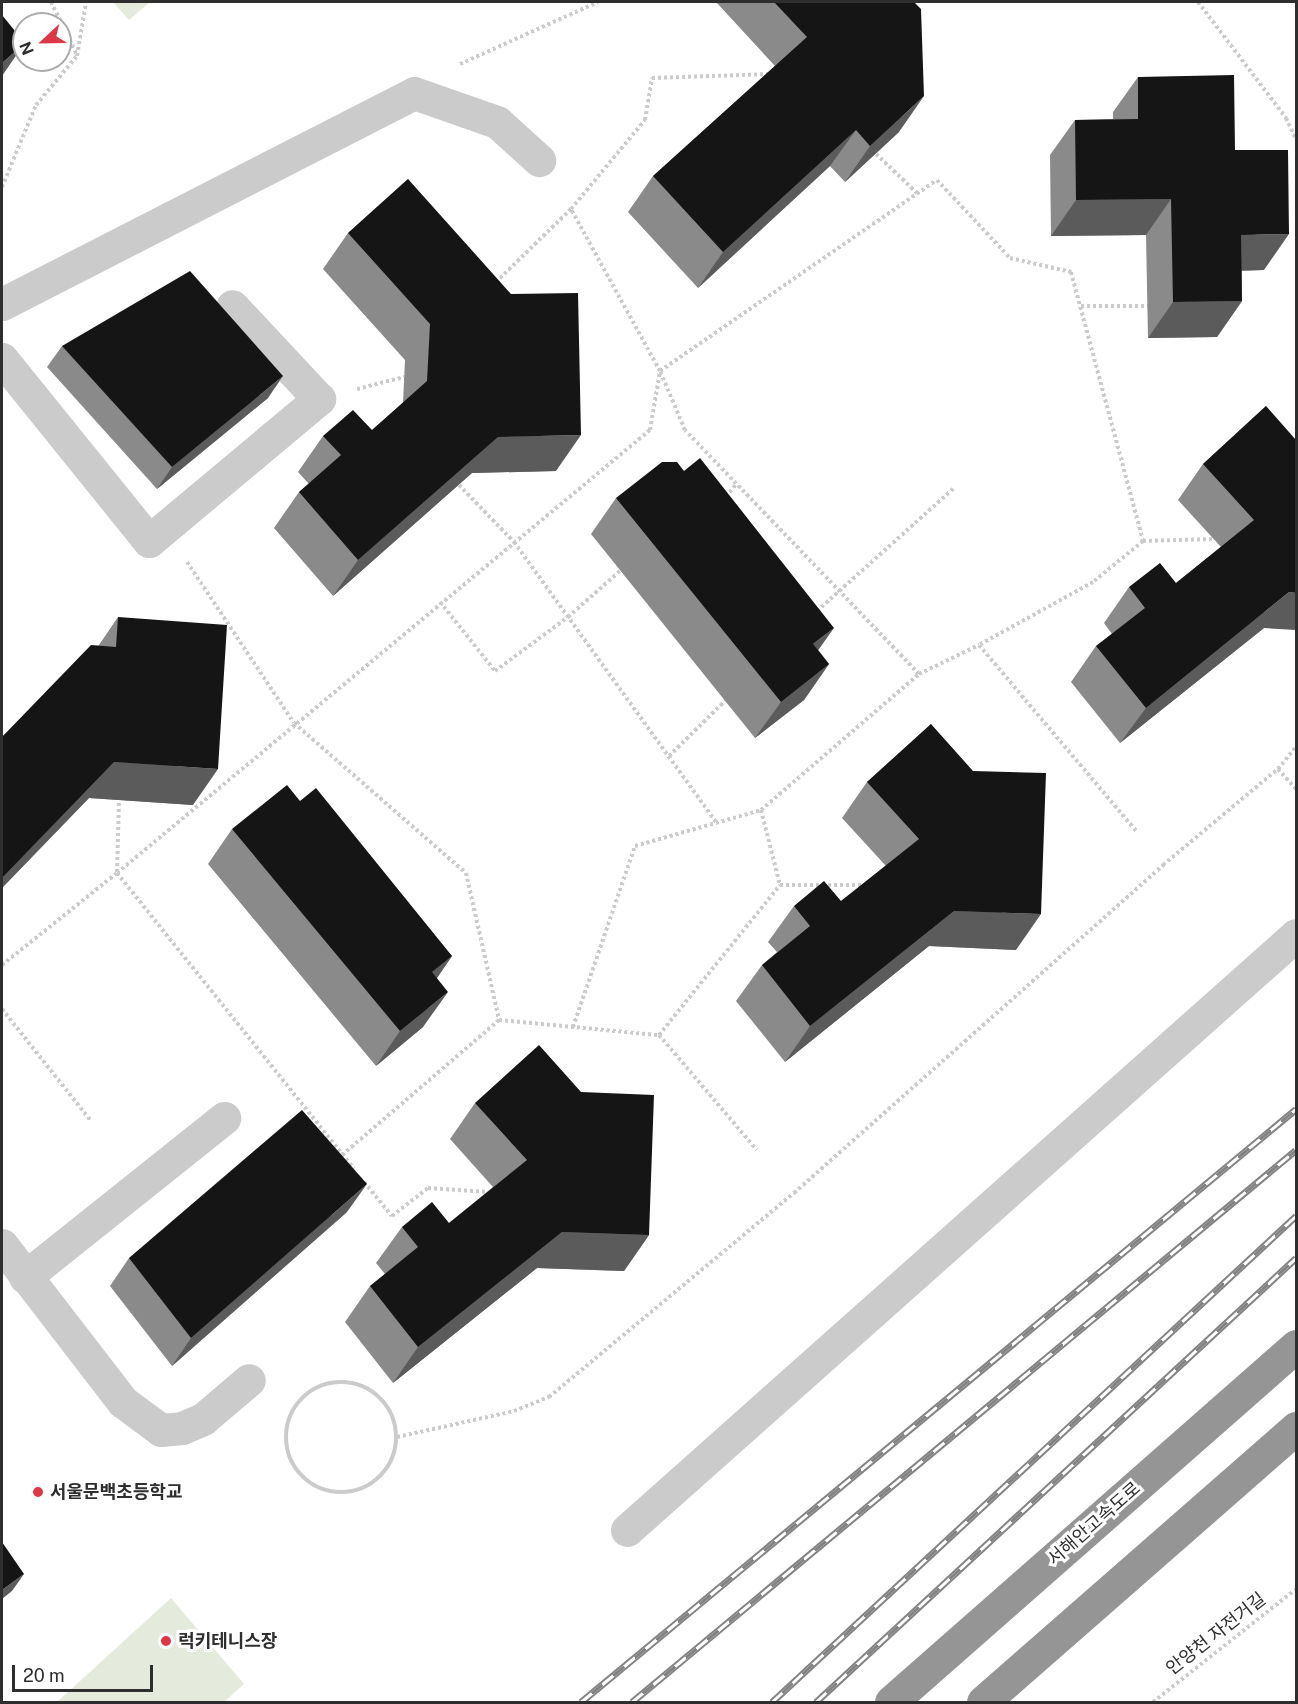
<!DOCTYPE html>
<html>
<head>
<meta charset="utf-8">
<style>
  body { margin:0 }
  #map { position:relative; width:1298px; height:1704px; overflow:hidden; background:#fff; font-family:"Public Sans","Noto Sans KR",sans-serif }
  div>[style] { position:absolute }
  .green>* { inset:0; background:#e4eadc }
  .path>* { height:4px; margin-top:-2px; transform-origin:0; background:repeating-linear-gradient(90deg,#cbcbcb 0 3px,transparent 0 6px) }
  .path>.ring { margin:-2px; padding:0; box-sizing:content-box; background:none; border:4px solid #cbcbcb; border-radius:50% }
  .minor>* { height:33px; margin:-16.5px; padding:0 16.5px; transform-origin:16.5px; border-radius:16.5px; background:#cbcbcb }
  .highway>* { height:33px; margin:-16.5px; padding:0 16.5px; transform-origin:16.5px; border-radius:16.5px; background:#959595 }
  .rail>* { height:7px; margin-top:-3.5px; transform-origin:0; background:repeating-linear-gradient(90deg,#fff 0 14px,#838383 0 28px); box-sizing:border-box; border-block:2px solid #838383 }
  .highway-bridge>* { height:33px; margin:-16.5px; padding:0 16.5px; transform-origin:16.5px; border-radius:16.5px; background:#959595 }
  .wall>* { inset:0; background:#8a8a8a }
  .shaded-wall>* { inset:0; background:#5b5b5b }
  .building>* { inset:0; background:#151515 }
  .dots>* { width:16px; height:16px; translate:-50% -50%; box-sizing:border-box; border:3px solid #fff; border-radius:50% }
  span { translate:-50% -50%; white-space:nowrap; text-align:center; line-height:1.15; -webkit-text-stroke:6px #fff; paint-order:stroke }
  .poi-label { font-size:18px; color:#2e2e2e; font-weight:700 }
  .left { translate:0 -50%; text-align:left }
  .street-label { font-size:18px; color:#2e2e2e }
  .frame { position:absolute; inset:0; border:3px solid #2e2e2e; pointer-events:none }
  .north { position:absolute; left:12px; top:12px; width:60px; height:60px; box-sizing:border-box; background:#fff; border:2px solid #ababab; border-radius:50%; rotate:248deg; font-size:16px; font-weight:700; line-height:24px; text-align:center; color:#2e2e2e }
  .north::after { content:''; display:block; margin:auto; width:21px; height:27px; background:#dc3845; clip-path:polygon(50% 0,100% 100%,50% 72%,0 100%) }
  .scale { position:absolute; left:12px; top:1665px; width:141px; height:27px; box-sizing:border-box; border:3px solid #2e2e2e; border-top:0; padding-left:8px; font-size:18px; line-height:21px; white-space:nowrap; color:#2e2e2e; -webkit-text-stroke:4px #fff; paint-order:stroke }
</style>
</head>
<body>
<div id="map">
  <div class="green">
    <div style="clip-path:polygon(113px 2px,150px 2px,129px 20px)"></div>
    <div style="clip-path:polygon(171px 1598px,244px 1684px,224px 1702px,57px 1702px)"></div>
  </div>
  <div class="path">
    <div style="left:51px;top:2px;width:59px;rotate:63.9deg"></div>
    <div style="left:1198px;top:2px;width:146px;rotate:52.8deg"></div>
    <div style="left:1286px;top:118px;width:23px;rotate:65deg"></div>
    <div style="left:460px;top:64px;width:151px;rotate:-24.2deg"></div>
    <div style="left:876px;top:154px;width:57px;rotate:43.6deg"></div>
    <div style="left:2px;top:187px;width:89px;rotate:-67.5deg"></div>
    <div style="left:36px;top:105px;width:64px;rotate:-50.1deg"></div>
    <div style="left:77px;top:56px;width:55px;rotate:-80.5deg"></div>
    <div style="left:571px;top:209px;width:116px;rotate:-50.3deg"></div>
    <div style="left:645px;top:120px;width:43px;rotate:-80.5deg"></div>
    <div style="left:652px;top:78px;width:119px;rotate:-1.9deg"></div>
    <div style="left:1081px;top:306px;width:67px"></div>
    <div style="left:357px;top:389px;width:49px;rotate:-14.3deg"></div>
    <div style="left:459px;top:485px;width:79px;rotate:46deg"></div>
    <div style="left:514px;top:542px;width:347px;rotate:54.2deg"></div>
    <div style="left:726px;top:497px;width:16px;rotate:-52deg"></div>
    <div style="left:1143px;top:541px;width:71px;rotate:-1.6deg"></div>
    <div style="left:187px;top:562px;width:193px;rotate:56.4deg"></div>
    <div style="left:294px;top:723px;width:228px;rotate:41.1deg"></div>
    <div style="left:466px;top:873px;width:151px;rotate:77.3deg"></div>
    <div style="left:499px;top:1020px;width:207px;rotate:139.3deg"></div>
    <div style="left:440px;top:602px;width:88px;rotate:51.4deg"></div>
    <div style="left:495px;top:671px;width:91px;rotate:-36.5deg"></div>
    <div style="left:568px;top:617px;width:69px;rotate:-41.5deg"></div>
    <div style="left:817px;top:611px;width:183px;rotate:-41.9deg"></div>
    <div style="left:919px;top:674px;width:67px;rotate:-25.8deg"></div>
    <div style="left:979px;top:645px;width:245px;rotate:49.8deg"></div>
    <div style="left:669px;top:756px;width:80px;rotate:-44.5deg"></div>
    <div style="left:1278px;top:769px;width:27px;rotate:48deg"></div>
    <div style="left:761px;top:810px;width:208px;rotate:-40.7deg"></div>
    <div style="left:919px;top:674px;width:338px;rotate:-133.8deg"></div>
    <div style="left:685px;top:430px;width:64px;rotate:-113deg"></div>
    <div style="left:660px;top:371px;width:336px;rotate:-34.6deg"></div>
    <div style="left:937px;top:180px;width:107px;rotate:46.9deg"></div>
    <div style="left:1010px;top:258px;width:63px;rotate:12.9deg"></div>
    <div style="left:1071px;top:272px;width:278px;rotate:75deg"></div>
    <div style="left:1143px;top:541px;width:65px;rotate:140.6deg"></div>
    <div style="left:1093px;top:582px;width:130px;rotate:151.1deg"></div>
    <div style="left:117px;top:872px;width:72px;rotate:-88.4deg"></div>
    <div style="left:117px;top:873px;width:693px;rotate:-39.73deg"></div>
    <div style="left:650px;top:430px;width:60px;rotate:-80.4deg"></div>
    <div style="left:660px;top:371px;width:185px;rotate:-118.8deg"></div>
    <div style="left:571px;top:209px;width:106px;rotate:135.8deg"></div>
    <div style="left:780px;top:885px;width:86px"></div>
    <div style="left:2px;top:965px;width:147px;rotate:-38.7deg"></div>
    <div style="left:117px;top:873px;width:379px;rotate:51.3deg"></div>
    <div style="left:2px;top:1009px;width:143px;rotate:51.5deg"></div>
    <div style="left:499px;top:1020px;width:161px;rotate:5.4deg"></div>
    <div style="left:659px;top:1035px;width:151px;rotate:49.6deg"></div>
    <div style="left:573px;top:1027px;width:191px;rotate:-71.1deg"></div>
    <div style="left:635px;top:846px;width:131px;rotate:-15.9deg"></div>
    <div style="left:761px;top:810px;width:77px;rotate:75.8deg"></div>
    <div style="left:659px;top:1035px;width:193px;rotate:-51.1deg"></div>
    <div style="left:364px;top:1182px;width:44px;rotate:50.5deg"></div>
    <div style="left:392px;top:1216px;width:46px;rotate:-37.9deg"></div>
    <div style="left:428px;top:1188px;width:60px;rotate:3.8deg"></div>
    <div class="ring" style="left:286px;top:1382px;width:106px;height:106px"></div>
    <div style="left:397px;top:1437px;width:120px;rotate:-12.5deg"></div>
    <div style="left:514px;top:1411px;width:38px;rotate:-22deg"></div>
    <div style="left:549px;top:1397px;width:319px;rotate:-39.8deg"></div>
    <div style="left:794px;top:1193px;width:494px;rotate:-41.6deg"></div>
    <div style="left:1163px;top:865px;width:150px;rotate:-39.9deg"></div>
    <div style="left:1278px;top:769px;width:28px;rotate:-51deg"></div>
    <div style="left:1153px;top:1702px;width:182px;rotate:-38.3deg"></div>
  </div>
  <div class="minor">
    <div style="left:2px;top:304px;width:463px;rotate:-27.1deg"></div>
    <div style="left:414px;top:93px;width:88px;rotate:19.3deg"></div>
    <div style="left:497px;top:122px;width:57px;rotate:42.1deg"></div>
    <div style="left:2px;top:359px;width:234px;rotate:51.1deg"></div>
    <div style="left:149px;top:541px;width:222px;rotate:-39.9deg"></div>
    <div style="left:319px;top:399px;width:127px;rotate:-133.1deg"></div>
    <div style="left:2px;top:1245px;width:198px;rotate:52.4deg"></div>
    <div style="left:123px;top:1402px;width:47px;rotate:36.4deg"></div>
    <div style="left:161px;top:1430px;width:21px;rotate:-5deg"></div>
    <div style="left:182px;top:1428px;width:23px;rotate:-23deg"></div>
    <div style="left:203px;top:1419px;width:60px;rotate:-40.3deg"></div>
    <div style="left:25px;top:1277px;width:255px;rotate:-38.6deg"></div>
    <div style="left:627px;top:1530px;width:895px;rotate:-41.65deg"></div>
  </div>
  <div class="highway">
    <div style="left:983px;top:1702px;width:416px;rotate:-41.2deg"></div>
  </div>
  <div class="rail">
    <div style="left:581px;top:1702px;width:929px;rotate:-39.67deg"></div>
    <div style="left:632px;top:1702px;width:863px;rotate:-39.74deg"></div>
    <div style="left:772px;top:1702px;width:715px;rotate:-42.85deg"></div>
    <div style="left:816px;top:1702px;width:654px;rotate:-42.77deg"></div>
  </div>
  <div class="highway-bridge">
    <div style="left:891px;top:1702px;width:539px;rotate:-41.32deg"></div>
  </div>
  <div class="wall">
    <div style="clip-path:polygon(716px 2px,914px 2px,899px 132px,845px 182px,830px 166px,698px 288px,628px 212px,653px 176px,775px 66px)"></div>
    <div style="clip-path:polygon(1138px 77px,1235px 150px,1264px 270px,1242px 271px,1242px 301px,1217px 337px,1148px 338px,1146px 235px,1051px 236px,1050px 155px,1075px 120px,1113px 119px,1113px 112px)"></div>
    <div style="clip-path:polygon(408px 179px,556px 471px,472px 473px,333px 596px,274px 528px,299px 492px,309px 484px,298px 472px,323px 436px,372px 430px,403px 403px,405px 360px,323px 269px,348px 233px)"></div>
    <div style="clip-path:polygon(62px 346px,268px 398px,157px 489px,47px 367px)"></div>
    <div style="clip-path:polygon(1266px 406px,1264px 628px,1120px 743px,1071px 682px,1096px 646px,1112px 634px,1104px 623px,1129px 587px,1176px 583px,1221px 547px,1178px 500px,1203px 464px)"></div>
    <div style="clip-path:polygon(684px 471px,829px 664px,804px 700px,755px 738px,591px 534px,616px 498px)"></div>
    <div style="clip-path:polygon(118px 617px,193px 805px,89px 798px,2px 888px,2px 737px,99px 645px)"></div>
    <div style="clip-path:polygon(931px 724px,1016px 950px,929px 946px,785px 1062px,736px 1001px,762px 965px,777px 952px,768px 942px,794px 906px,841px 901px,886px 866px,842px 818px,867px 782px)"></div>
    <div style="clip-path:polygon(300px 801px,452px 956px,437px 978px,423px 1027px,376px 1066px,208px 864px,232px 829px)"></div>
    <div style="clip-path:polygon(475px 1103px,649px 1235px,624px 1271px,537px 1268px,393px 1383px,345px 1322px,370px 1286px,385px 1274px,376px 1263px,402px 1227px,449px 1223px,493px 1187px,450px 1139px)"></div>
    <div style="clip-path:polygon(347px 1212px,172px 1366px,110px 1286px,129px 1258px)"></div>
  </div>
  <div class="shaded-wall">
    <div style="clip-path:polygon(24px 44px,2px 76px,2px 63px)"></div>
    <div style="clip-path:polygon(924px 96px,899px 132px,845px 182px,870px 146px)"></div>
    <div style="clip-path:polygon(856px 130px,830px 166px,698px 288px,723px 252px)"></div>
    <div style="clip-path:polygon(1171px 199px,1146px 235px,1051px 236px,1076px 200px)"></div>
    <div style="clip-path:polygon(1289px 234px,1264px 270px,1216px 271px,1241px 235px)"></div>
    <div style="clip-path:polygon(1242px 301px,1217px 337px,1148px 338px,1173px 302px)"></div>
    <div style="clip-path:polygon(283px 376px,268px 398px,157px 489px,172px 467px)"></div>
    <div style="clip-path:polygon(581px 435px,556px 471px,472px 473px,333px 596px,358px 560px,498px 437px)"></div>
    <div style="clip-path:polygon(1289px 592px,1296px 593px,1296px 630px,1264px 628px,1120px 743px,1146px 708px)"></div>
    <div style="clip-path:polygon(834px 628px,809px 663px,813px 644px)"></div>
    <div style="clip-path:polygon(829px 664px,804px 700px,755px 738px,781px 702px)"></div>
    <div style="clip-path:polygon(114px 762px,218px 769px,193px 805px,89px 798px,2px 888px,2px 878px)"></div>
    <div style="clip-path:polygon(954px 911px,1041px 914px,1016px 950px,929px 946px,785px 1062px,810px 1026px)"></div>
    <div style="clip-path:polygon(452px 956px,428px 991px,432px 972px)"></div>
    <div style="clip-path:polygon(448px 992px,423px 1027px,376px 1066px,400px 1031px)"></div>
    <div style="clip-path:polygon(367px 1184px,347px 1212px,172px 1366px,191px 1338px)"></div>
    <div style="clip-path:polygon(562px 1232px,649px 1235px,624px 1271px,537px 1268px,393px 1383px,418px 1347px)"></div>
    <div style="clip-path:polygon(24px 1574px,12px 1591px,2px 1599px,2px 1590px)"></div>
  </div>
  <div class="building">
    <div style="clip-path:polygon(774px 2px,914px 2px,921px 9px,924px 96px,870px 146px,856px 130px,723px 252px,653px 176px,807px 37px)"></div>
    <div style="clip-path:polygon(2px 15px,24px 42px,24px 44px,2px 63px)"></div>
    <div style="clip-path:polygon(1234px 75px,1235px 150px,1288px 150px,1289px 234px,1241px 235px,1242px 301px,1173px 302px,1171px 199px,1076px 200px,1075px 120px,1138px 119px,1138px 77px)"></div>
    <div style="clip-path:polygon(408px 179px,511px 294px,578px 293px,581px 435px,498px 437px,358px 560px,299px 492px,341px 455px,323px 436px,353px 410px,372px 430px,427px 381px,430px 324px,348px 233px)"></div>
    <div style="clip-path:polygon(190px 271px,283px 376px,172px 467px,62px 346px)"></div>
    <div style="clip-path:polygon(1266px 406px,1296px 440px,1296px 593px,1289px 592px,1146px 708px,1096px 646px,1145px 608px,1129px 587px,1160px 563px,1176px 583px,1254px 520px,1203px 464px)"></div>
    <div style="clip-path:polygon(700px 458px,834px 628px,813px 644px,829px 664px,781px 702px,616px 498px,662px 462px,677px 462px,684px 471px)"></div>
    <div style="clip-path:polygon(118px 617px,227px 625px,218px 769px,114px 762px,2px 878px,2px 737px,91px 645px,116px 647px)"></div>
    <div style="clip-path:polygon(931px 724px,973px 771px,1046px 773px,1041px 914px,954px 911px,810px 1026px,762px 965px,810px 926px,794px 906px,824px 881px,841px 901px,919px 839px,867px 782px)"></div>
    <div style="clip-path:polygon(287px 785px,300px 801px,316px 788px,452px 956px,432px 972px,448px 992px,400px 1031px,232px 829px)"></div>
    <div style="clip-path:polygon(539px 1045px,581px 1092px,654px 1095px,649px 1235px,562px 1232px,418px 1347px,370px 1286px,418px 1247px,402px 1227px,432px 1202px,449px 1223px,527px 1160px,475px 1103px)"></div>
    <div style="clip-path:polygon(302px 1110px,367px 1184px,191px 1338px,129px 1258px)"></div>
    <div style="clip-path:polygon(2px 1542px,24px 1574px,2px 1590px)"></div>
  </div>
  <div class="dots">
    <div style="left:38px;top:1492px;background:#dc3845"></div>
    <div style="left:166px;top:1641px;background:#dc3845"></div>
  </div>
  <div class="poi-label">
    <span class="left" style="left:50px;top:1492px">서울문백초등학교</span>
    <span class="left" style="left:178px;top:1641px">럭키테니스장</span>
  </div>
  <div class="street-label">
    <span style="left:1094px;top:1524px;rotate:-41deg">서해안고속도로</span>
    <span style="left:1216px;top:1634px;rotate:-38deg">안양천 자전거길</span>
  </div>
  <div class="frame"></div>
  <div class="north">N</div>
  <div class="scale">20 m</div>
</div>
</body>
</html>
